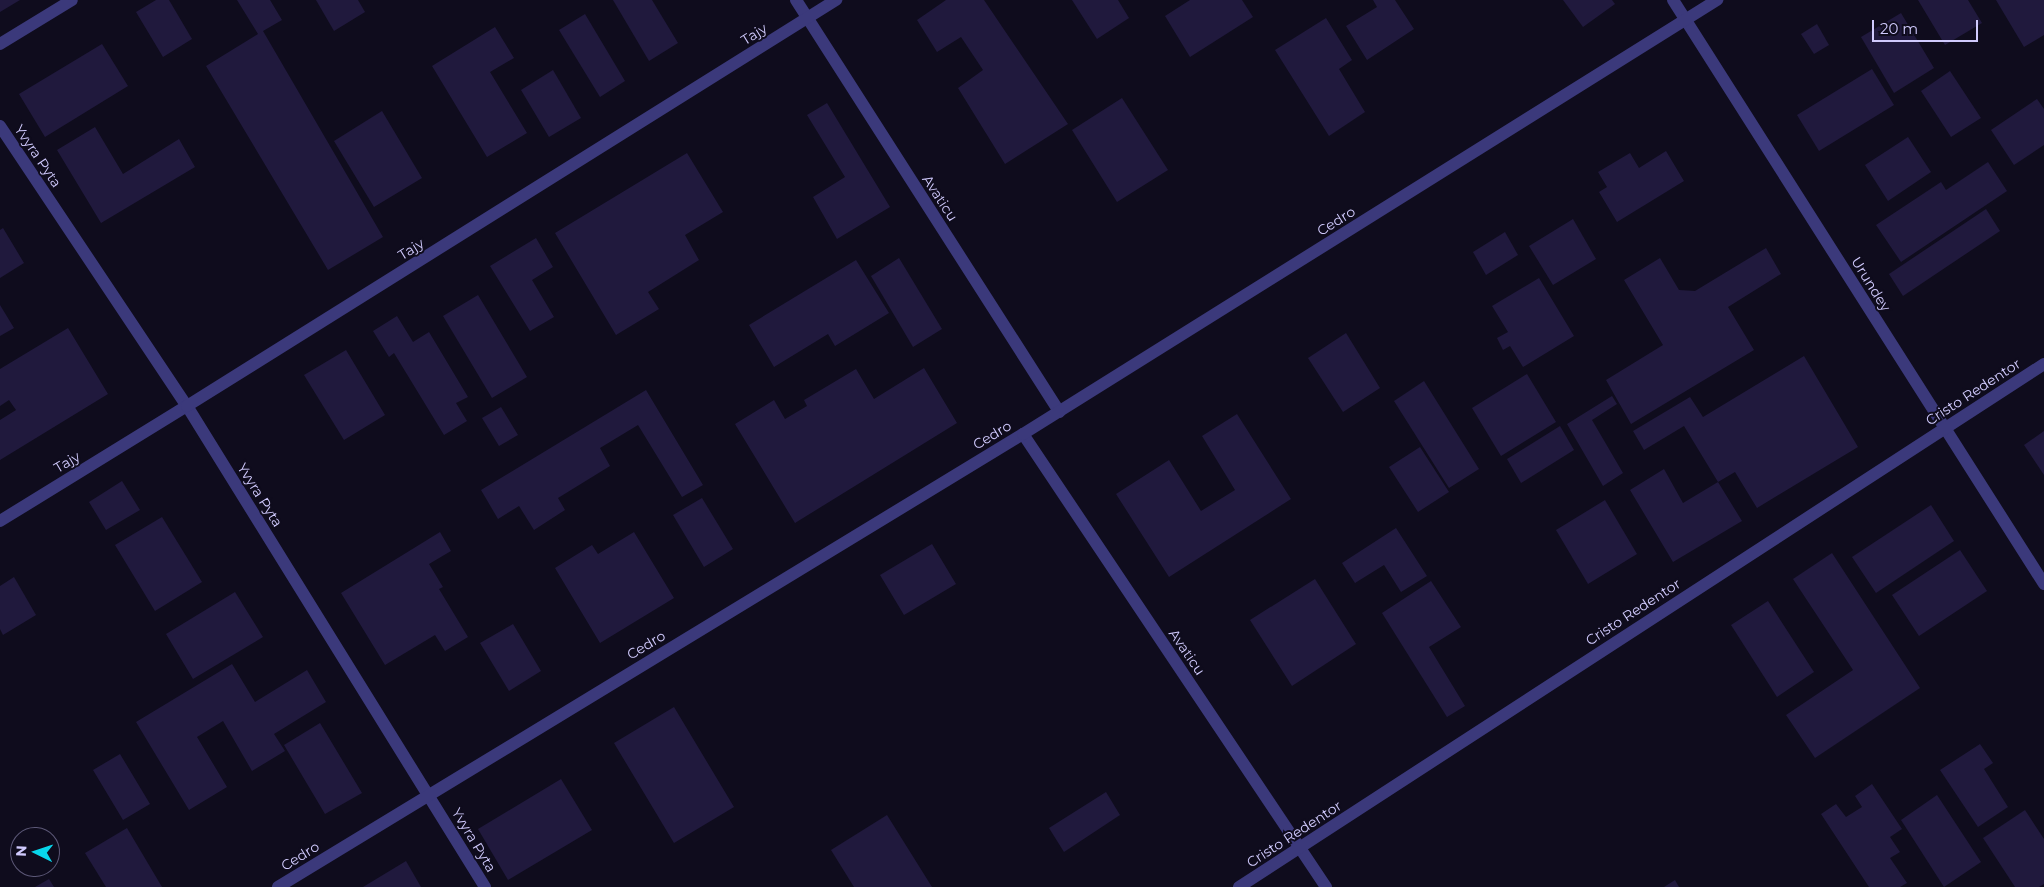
<!DOCTYPE html>
<html>
<head>
<meta charset="utf-8">
<style>
  body { margin:0 }
  #map { position:relative; width:2044px; height:887px; overflow:hidden; background:#0f0c1d; font-family:Montserrat,sans-serif }
  div>[style] { position:absolute }
  .building>* { inset:0; background:#20193d }
  .street>* { height:12px; margin:-6px; padding:0 6px; transform-origin:6px; border-radius:6px; background:#3b397b }
  span { translate:-50% -50%; white-space:nowrap; text-align:center; line-height:1.15; -webkit-text-stroke:4px #0f0c1d; paint-order:stroke }
  .street-label { font-size:14px; color:#d0cafd }
  .north { position:absolute; left:10px; top:827px; width:50px; height:50px; box-sizing:border-box; background:#0f0c1d; border:1px solid #5c5877; border-radius:50%; rotate:274deg; font-size:14px; font-weight:700; line-height:20px; text-align:center; color:#d0cafd }
  .north::after { content:''; display:block; margin:auto; width:18px; height:22px; background:#08d6eb; clip-path:polygon(50% 0,100% 100%,50% 72%,0 100%) }
  .scale { position:absolute; left:1872px; top:20px; width:106px; height:22px; box-sizing:border-box; border:2px solid #d0cafd; border-top:0; padding-left:6px; font-size:15px; line-height:18px; white-space:nowrap; color:#d0cafd; -webkit-text-stroke:4px #0f0c1d; paint-order:stroke }
</style>
</head>
<body>
<div id="map">
  <div class="building">
    <div style="clip-path:polygon(0 0,20px 0,0 12px)"></div>
    <div style="clip-path:polygon(156px 0,169px 0,192px 39px,163px 57px,136px 12px)"></div>
    <div style="clip-path:polygon(237px 0,270px 0,282px 20px,263px 31px,383px 237px,328px 270px,206px 66px,258px 34px)"></div>
    <div style="clip-path:polygon(316px 0,358px 0,365px 12px,334px 31px)"></div>
    <div style="clip-path:polygon(613px 0,652px 0,678px 43px,649px 61px)"></div>
    <div style="clip-path:polygon(946px 0,984px 0,1068px 124px,1005px 164px,958px 88px,983px 70px,961px 37px,937px 52px,917px 20px)"></div>
    <div style="clip-path:polygon(1072px 0,1118px 0,1129px 18px,1097px 39px)"></div>
    <div style="clip-path:polygon(1190px 0,1242px 0,1253px 17px,1190px 57px,1165px 16px)"></div>
    <div style="clip-path:polygon(1373px 0,1395px 0,1414px 29px,1367px 60px,1346px 26px,1377px 7px)"></div>
    <div style="clip-path:polygon(1563px 0,1612px 0,1615px 4px,1583px 27px)"></div>
    <div style="clip-path:polygon(1918px 0,1968px 0,1982px 23px,1945px 45px)"></div>
    <div style="clip-path:polygon(1996px 0,2044px 0,2044px 35px,2024px 47px)"></div>
    <div style="clip-path:polygon(1901px 13px,1934px 68px,1894px 93px,1861px 37px)"></div>
    <div style="clip-path:polygon(585px 14px,625px 81px,600px 97px,559px 30px)"></div>
    <div style="clip-path:polygon(1326px 18px,1352px 60px,1339px 69px,1365px 112px,1329px 136px,1275px 50px)"></div>
    <div style="clip-path:polygon(1817px 24px,1829px 45px,1814px 54px,1801px 34px)"></div>
    <div style="clip-path:polygon(495px 27px,514px 58px,490px 72px,527px 133px,487px 157px,432px 66px)"></div>
    <div style="clip-path:polygon(102px 44px,128px 86px,45px 137px,19px 94px)"></div>
    <div style="clip-path:polygon(1872px 69px,1894px 105px,1819px 151px,1797px 115px)"></div>
    <div style="clip-path:polygon(553px 70px,581px 118px,549px 137px,521px 90px)"></div>
    <div style="clip-path:polygon(1950px 71px,1981px 118px,1951px 137px,1921px 91px)"></div>
    <div style="clip-path:polygon(1122px 98px,1168px 170px,1117px 202px,1072px 130px)"></div>
    <div style="clip-path:polygon(2037px 99px,2044px 109px,2044px 145px,2014px 165px,1991px 130px)"></div>
    <div style="clip-path:polygon(827px 103px,890px 207px,837px 239px,813px 197px,845px 177px,807px 115px)"></div>
    <div style="clip-path:polygon(382px 111px,422px 178px,374px 207px,334px 141px)"></div>
    <div style="clip-path:polygon(95px 127px,123px 174px,179px 139px,195px 167px,101px 223px,57px 150px)"></div>
    <div style="clip-path:polygon(1908px 137px,1931px 172px,1888px 201px,1865px 165px)"></div>
    <div style="clip-path:polygon(1666px 151px,1684px 181px,1617px 222px,1599px 192px,1607px 187px,1598px 172px,1630px 153px,1639px 168px)"></div>
    <div style="clip-path:polygon(687px 153px,723px 212px,685px 235px,699px 260px,648px 292px,659px 309px,616px 335px,555px 233px)"></div>
    <div style="clip-path:polygon(1988px 162px,2007px 191px,1901px 262px,1876px 225px,1941px 182px,1946px 190px)"></div>
    <div style="clip-path:polygon(1986px 209px,2000px 231px,1903px 296px,1889px 274px)"></div>
    <div style="clip-path:polygon(1573px 219px,1596px 259px,1553px 285px,1529px 246px)"></div>
    <div style="clip-path:polygon(3px 228px,24px 263px,0 278px,0 230px)"></div>
    <div style="clip-path:polygon(1505px 232px,1518px 255px,1486px 275px,1473px 252px)"></div>
    <div style="clip-path:polygon(536px 238px,553px 267px,532px 280px,554px 317px,530px 331px,490px 266px)"></div>
    <div style="clip-path:polygon(1766px 248px,1781px 274px,1728px 307px,1754px 350px,1631px 424px,1606px 380px,1663px 345px,1624px 280px,1660px 258px,1679px 290px,1695px 291px)"></div>
    <div style="clip-path:polygon(899px 258px,942px 329px,913px 347px,871px 276px)"></div>
    <div style="clip-path:polygon(856px 260px,889px 313px,835px 346px,828px 334px,774px 367px,749px 325px)"></div>
    <div style="clip-path:polygon(1539px 278px,1574px 336px,1523px 367px,1510px 346px,1503px 350px,1497px 338px,1508px 332px,1492px 306px)"></div>
    <div style="clip-path:polygon(478px 295px,527px 377px,492px 398px,443px 316px)"></div>
    <div style="clip-path:polygon(0 305px,14px 328px,0 336px)"></div>
    <div style="clip-path:polygon(397px 316px,413px 342px,429px 332px,468px 397px,456px 403px,467px 421px,444px 435px,394px 353px,389px 357px,373px 331px)"></div>
    <div style="clip-path:polygon(68px 328px,108px 394px,0 460px,0 420px,16px 410px,9px 400px,0 406px,0 369px)"></div>
    <div style="clip-path:polygon(1346px 333px,1380px 388px,1343px 412px,1308px 358px)"></div>
    <div style="clip-path:polygon(346px 350px,385px 415px,344px 440px,304px 375px)"></div>
    <div style="clip-path:polygon(1804px 356px,1858px 447px,1757px 508px,1735px 472px,1718px 482px,1684px 426px,1644px 450px,1633px 431px,1690px 397px,1703px 417px)"></div>
    <div style="clip-path:polygon(924px 368px,957px 423px,795px 523px,735px 424px,774px 400px,785px 419px,807px 406px,804px 400px,856px 369px,874px 399px)"></div>
    <div style="clip-path:polygon(1527px 374px,1556px 422px,1501px 456px,1472px 408px)"></div>
    <div style="clip-path:polygon(1424px 381px,1479px 469px,1449px 488px,1394px 401px)"></div>
    <div style="clip-path:polygon(646px 390px,703px 485px,682px 497px,638px 425px,600px 448px,610px 466px,558px 498px,565px 510px,534px 530px,519px 506px,498px 519px,481px 490px)"></div>
    <div style="clip-path:polygon(1612px 396px,1617px 404px,1592px 420px,1623px 473px,1603px 486px,1567px 424px)"></div>
    <div style="clip-path:polygon(501px 407px,518px 435px,499px 446px,482px 418px)"></div>
    <div style="clip-path:polygon(1237px 414px,1291px 499px,1169px 577px,1116px 494px,1169px 460px,1201px 511px,1235px 490px,1202px 436px)"></div>
    <div style="clip-path:polygon(1560px 426px,1574px 450px,1521px 483px,1507px 459px)"></div>
    <div style="clip-path:polygon(2044px 431px,2044px 475px,2024px 445px)"></div>
    <div style="clip-path:polygon(1420px 447px,1449px 492px,1418px 512px,1389px 467px)"></div>
    <div style="clip-path:polygon(1664px 469px,1683px 503px,1718px 482px,1742px 521px,1673px 562px,1630px 490px)"></div>
    <div style="clip-path:polygon(122px 481px,140px 510px,106px 530px,89px 502px)"></div>
    <div style="clip-path:polygon(702px 498px,733px 549px,704px 567px,673px 515px)"></div>
    <div style="clip-path:polygon(1605px 500px,1637px 554px,1588px 584px,1556px 530px)"></div>
    <div style="clip-path:polygon(1931px 505px,1954px 541px,1876px 593px,1852px 557px)"></div>
    <div style="clip-path:polygon(162px 517px,202px 582px,155px 611px,115px 545px)"></div>
    <div style="clip-path:polygon(1396px 528px,1427px 576px,1401px 592px,1384px 565px,1355px 583px,1342px 563px)"></div>
    <div style="clip-path:polygon(440px 532px,451px 551px,429px 564px,443px 587px,439px 589px,468px 637px,445px 651px,435px 635px,385px 665px,341px 593px)"></div>
    <div style="clip-path:polygon(634px 532px,674px 598px,600px 643px,555px 568px,592px 545px,598px 554px)"></div>
    <div style="clip-path:polygon(932px 544px,956px 584px,904px 615px,880px 575px)"></div>
    <div style="clip-path:polygon(1960px 550px,1987px 591px,1919px 636px,1892px 595px)"></div>
    <div style="clip-path:polygon(1832px 553px,1920px 688px,1815px 758px,1786px 715px,1853px 670px,1793px 579px)"></div>
    <div style="clip-path:polygon(14px 577px,36px 615px,3px 635px,0 629px,0 586px)"></div>
    <div style="clip-path:polygon(1315px 579px,1356px 644px,1292px 686px,1250px 620px)"></div>
    <div style="clip-path:polygon(1431px 581px,1461px 627px,1429px 647px,1465px 706px,1447px 717px,1382px 613px)"></div>
    <div style="clip-path:polygon(235px 592px,263px 637px,193px 679px,166px 634px)"></div>
    <div style="clip-path:polygon(1768px 601px,1814px 672px,1777px 697px,1731px 625px)"></div>
    <div style="clip-path:polygon(513px 624px,541px 671px,509px 691px,480px 643px)"></div>
    <div style="clip-path:polygon(232px 664px,255px 702px,307px 670px,326px 702px,274px 734px,285px 751px,252px 771px,223px 721px,197px 737px,227px 787px,189px 810px,136px 722px)"></div>
    <div style="clip-path:polygon(674px 707px,734px 807px,674px 843px,614px 743px)"></div>
    <div style="clip-path:polygon(320px 723px,362px 793px,325px 814px,284px 745px)"></div>
    <div style="clip-path:polygon(1980px 744px,1993px 763px,1984px 769px,2008px 807px,1978px 827px,1940px 770px)"></div>
    <div style="clip-path:polygon(120px 754px,150px 804px,123px 820px,93px 770px)"></div>
    <div style="clip-path:polygon(561px 779px,592px 830px,508px 880px,478px 829px)"></div>
    <div style="clip-path:polygon(1872px 784px,1902px 829px,1890px 837px,1900px 852px,1890px 858px,1907px 883px,1900px 887px,1869px 887px,1821px 814px,1836px 804px,1846px 817px,1862px 807px,1855px 796px)"></div>
    <div style="clip-path:polygon(1106px 792px,1120px 815px,1064px 852px,1049px 828px)"></div>
    <div style="clip-path:polygon(1937px 795px,1981px 862px,1944px 887px,1901px 820px)"></div>
    <div style="clip-path:polygon(2025px 810px,2044px 839px,2044px 884px,2039px 887px,2015px 887px,1983px 838px)"></div>
    <div style="clip-path:polygon(887px 815px,932px 887px,854px 887px,831px 850px)"></div>
    <div style="clip-path:polygon(127px 828px,162px 887px,106px 887px,85px 853px)"></div>
    <div style="clip-path:polygon(406px 861px,421px 887px,363px 887px)"></div>
    <div style="clip-path:polygon(49px 879px,54px 887px,35px 887px)"></div>
    <div style="clip-path:polygon(1675px 880px,1679px 887px,1664px 887px)"></div>
  </div>
  <div class="street">
    <div style="left:796px;top:0;width:489px;rotate:57.4deg"></div>
    <div style="left:1673px;top:0;width:692px;rotate:57.57deg"></div>
    <div style="left:0;top:44px;width:84px;rotate:-31.4deg"></div>
    <div style="left:0;top:126px;width:337px;rotate:56.3deg"></div>
    <div style="left:187px;top:406px;width:566px;rotate:58.22deg"></div>
    <div style="left:1023px;top:434px;width:545px;rotate:56.22deg"></div>
    <div style="left:0;top:521px;width:220px;rotate:-31.6deg"></div>
    <div style="left:187px;top:406px;width:766px;rotate:-32.03deg"></div>
    <div style="left:278px;top:887px;width:872px;rotate:-31.3deg"></div>
    <div style="left:1023px;top:434px;width:819px;rotate:-32.02deg"></div>
    <div style="left:1239px;top:887px;width:960px;rotate:-33.01deg"></div>
  </div>
  <div class="street-label">
    <span style="left:754px;top:34px;rotate:-32deg">Tajy</span>
    <span style="left:38px;top:156px;rotate:56deg">Yvyra Pyta</span>
    <span style="left:940px;top:198px;rotate:57deg">Avaticu</span>
    <span style="left:1336px;top:221px;rotate:-32deg">Cedro</span>
    <span style="left:411px;top:249px;rotate:-32deg">Tajy</span>
    <span style="left:1871px;top:284px;rotate:58deg">Urundey</span>
    <span style="left:1973px;top:392px;rotate:-33deg">Cristo Redentor</span>
    <span style="left:992px;top:435px;rotate:-31deg">Cedro</span>
    <span style="left:67px;top:462px;rotate:-31deg">Tajy</span>
    <span style="left:260px;top:495px;rotate:58deg">Yvyra Pyta</span>
    <span style="left:1633px;top:612px;rotate:-33deg">Cristo Redentor</span>
    <span style="left:646px;top:645px;rotate:-31deg">Cedro</span>
    <span style="left:1187px;top:652px;rotate:56deg">Avaticu</span>
    <span style="left:1294px;top:834px;rotate:-33deg">Cristo Redentor</span>
    <span style="left:474px;top:840px;rotate:59deg">Yvyra Pyta</span>
    <span style="left:300px;top:856px;rotate:-32deg">Cedro</span>
  </div>
  <div class="north">N</div>
  <div class="scale">20 m</div>
</div>
</body>
</html>
